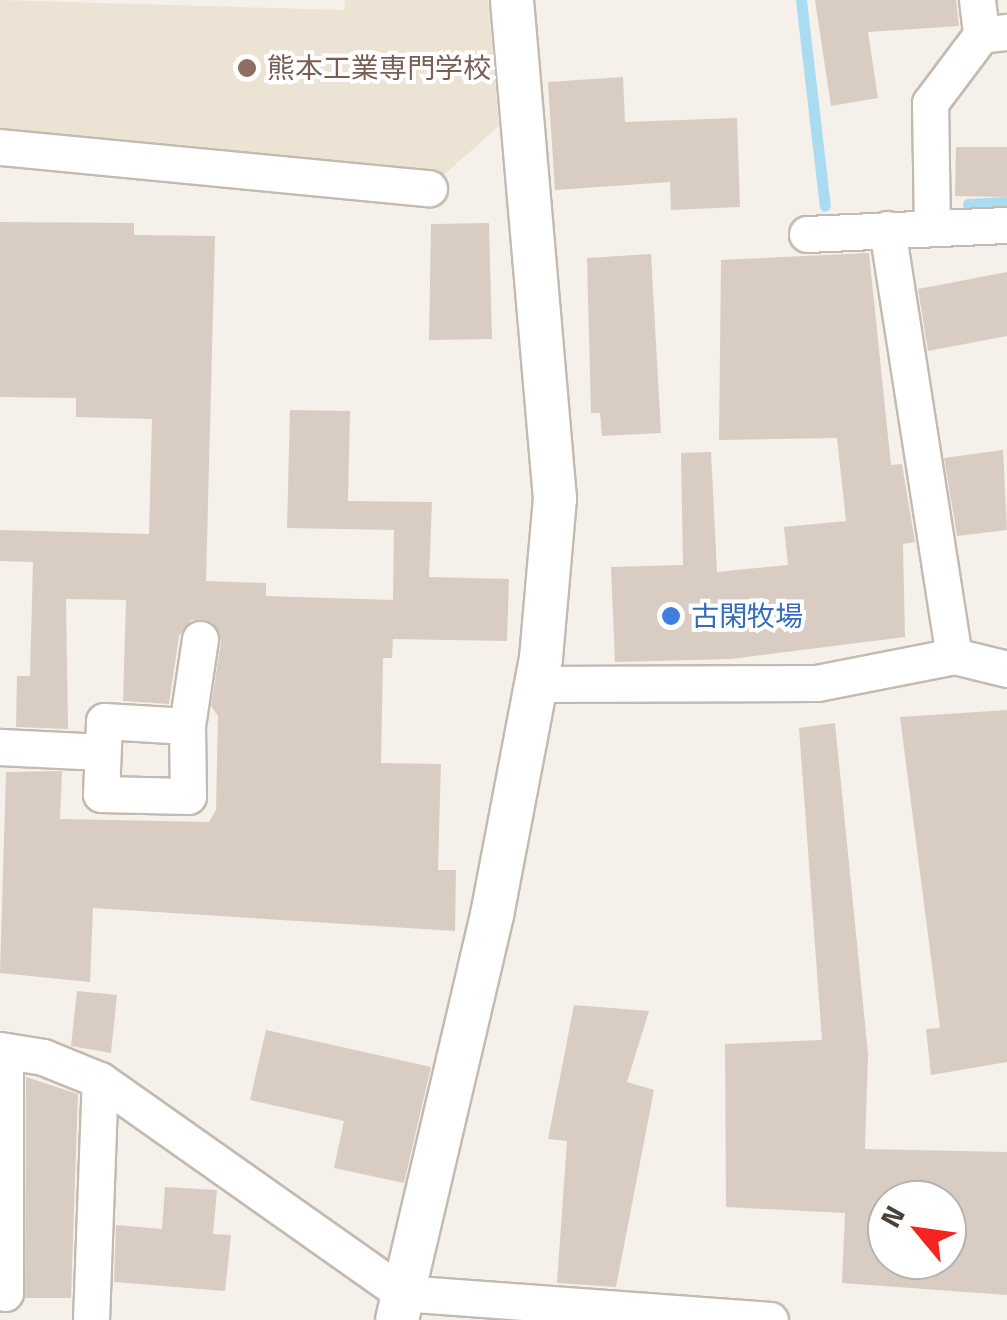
<!DOCTYPE html>
<html>
<head>
<meta charset="utf-8">
<style>
  body { margin:0 }
  #map { position:relative; width:1007px; height:1320px; overflow:hidden; background:#f5f0ea; font-family:"Titillium Web","Noto Sans JP",sans-serif }
  div>[style] { position:absolute }
  .education>* { inset:0; background:#ede3d5 }
  .stream>* { height:11px; margin:-5.5px; padding:0 5.5px; transform-origin:5.5px; border-radius:5.5px; background:#a9dcf0 }
  .building>* { inset:0; background:#d9cdc3 }
  .roads { filter:drop-shadow(2px 0 #c3bab0) drop-shadow(-2px 0 #c3bab0) drop-shadow(0 2px #c3bab0) drop-shadow(0 -2px #c3bab0) }
  .minor>* { height:35px; margin:-17.5px; padding:0 17.5px; transform-origin:17.5px; border-radius:17.5px; background:#fff }
  .tertiary>* { height:42px; margin:-21px; padding:0 21px; transform-origin:21px; border-radius:21px; background:#fff }
  .dots>* { width:28px; height:28px; translate:-50% -50%; box-sizing:border-box; border:5px solid #fff; border-radius:50% }
  span { translate:-50% -50%; white-space:nowrap; text-align:center; line-height:1.15; -webkit-text-stroke:8px #fff; paint-order:stroke }
  .education-label { font-size:28px; color:#785e54 }
  .left { translate:0 -50%; text-align:left }
  .shop-label { font-size:28px; color:#366cbe }
  .north { position:absolute; left:867px; top:1180px; width:100px; height:100px; box-sizing:border-box; background:#fff; border:2px solid #b6b3af; border-radius:50%; rotate:299deg; font-size:28px; font-weight:700; line-height:40px; text-align:center; color:#494038 }
  .north::after { content:''; display:block; margin:auto; width:35px; height:45px; background:#f62420; clip-path:polygon(50% 0,100% 100%,50% 72%,0 100%) }
</style>
</head>
<body>
<div id="map">
  <div class="education">
    <div style="clip-path:polygon(0 0,344px 10px,345px 0,488px 0,499px 126px,429px 188px,0 139px)"></div>
  </div>
  <div class="stream">
    <div style="left:801px;top:0;width:207px;rotate:83.4deg"></div>
    <div style="left:968px;top:204px;width:39px;rotate:-3deg"></div>
  </div>
  <div class="building">
    <div style="clip-path:polygon(815px 0,956px 0,959px 26px,868px 32px,878px 98px,831px 106px)"></div>
    <div style="clip-path:polygon(623px 77px,625px 122px,737px 118px,740px 207px,671px 210px,670px 182px,555px 190px,548px 82px)"></div>
    <div style="clip-path:polygon(956px 147px,1007px 147px,1007px 197px,955px 196px)"></div>
    <div style="clip-path:polygon(0 222px,134px 223px,134px 235px,215px 236px,206px 581px,266px 583px,266px 596px,393px 600px,394px 530px,287px 528px,290px 410px,350px 411px,348px 501px,432px 502px,429px 577px,509px 579px,507px 641px,393px 639px,392px 658px,383px 658px,381px 763px,441px 764px,438px 870px,456px 870px,455px 931px,93px 908px,90px 982px,0 973px,6px 772px,62px 771px,60px 819px,209px 822px,216px 810px,218px 716px,211px 706px,221px 642px,212px 622px,191px 620px,179px 636px,169px 704px,123px 701px,126px 600px,66px 599px,68px 729px,16px 727px,17px 676px,30px 676px,33px 562px,0 561px,0 530px,149px 534px,152px 419px,76px 417px,76px 398px,0 397px)"></div>
    <div style="clip-path:polygon(489px 223px,492px 339px,429px 340px,431px 224px)"></div>
    <div style="clip-path:polygon(869px 253px,891px 465px,902px 464px,915px 542px,903px 544px,905px 637px,731px 659px,615px 662px,611px 567px,683px 565px,681px 453px,711px 452px,717px 572px,788px 565px,784px 527px,846px 521px,837px 438px,719px 440px,721px 260px)"></div>
    <div style="clip-path:polygon(651px 254px,661px 433px,602px 436px,600px 413px,591px 413px,587px 258px)"></div>
    <div style="clip-path:polygon(1007px 272px,1007px 336px,928px 351px,918px 289px)"></div>
    <div style="clip-path:polygon(1003px 450px,1007px 530px,957px 536px,944px 458px)"></div>
    <div style="clip-path:polygon(1007px 710px,1007px 1062px,931px 1075px,926px 1029px,940px 1028px,900px 717px)"></div>
    <div style="clip-path:polygon(evenodd,835px 723px,868px 1054px,865px 1149px,1007px 1152px,1007px 1295px,842px 1283px,845px 1213px,726px 1207px,725px 1044px,822px 1040px,799px 728px,835px 723px,887px 1200px,947px 1200px,947px 1260px,887px 1260px,887px 1200px)"></div>
    <div style="clip-path:polygon(77px 991px,117px 995px,111px 1053px,71px 1046px)"></div>
    <div style="clip-path:polygon(574px 1005px,649px 1011px,627px 1082px,654px 1090px,616px 1287px,557px 1283px,567px 1141px,548px 1139px)"></div>
    <div style="clip-path:polygon(266px 1030px,431px 1067px,404px 1183px,334px 1168px,344px 1121px,250px 1100px)"></div>
    <div style="clip-path:polygon(26px 1077px,78px 1094px,71px 1298px,25px 1298px)"></div>
    <div style="clip-path:polygon(165px 1187px,217px 1190px,213px 1234px,231px 1235px,225px 1291px,114px 1282px,116px 1225px,162px 1229px)"></div>
  </div>
  <div class="roads">
    <div class="minor">
      <div style="left:977px;top:0;width:35px;rotate:83deg"></div>
      <div style="left:0;top:147px;width:431px;rotate:5.5deg"></div>
      <div style="left:932px;top:228px;width:125px;rotate:-90.9deg"></div>
      <div style="left:930px;top:103px;width:85px;rotate:-53.1deg"></div>
      <div style="left:981px;top:35px;width:26px;rotate:-7deg"></div>
      <div style="left:887px;top:229px;width:432px;rotate:81.1deg"></div>
      <div style="left:807px;top:234px;width:200px;rotate:-2.6deg"></div>
      <div style="left:537px;top:684px;width:280px;rotate:-0.2deg"></div>
      <div style="left:817px;top:683px;width:140px;rotate:-11.1deg"></div>
      <div style="left:954px;top:656px;width:55px;rotate:13.8deg"></div>
      <div style="left:104px;top:721px;width:83px;rotate:3.4deg"></div>
      <div style="left:187px;top:726px;width:70px;rotate:89.2deg"></div>
      <div style="left:188px;top:796px;width:87px;rotate:-178.7deg"></div>
      <div style="left:101px;top:794px;width:73px;rotate:-87.6deg"></div>
      <div style="left:187px;top:726px;width:88px;rotate:-81.5deg"></div>
      <div style="left:0;top:747px;width:101px;rotate:2.8deg"></div>
      <div style="left:0;top:1050px;width:44px;rotate:9.2deg"></div>
      <div style="left:43px;top:1057px;width:61px;rotate:22deg"></div>
      <div style="left:100px;top:1080px;width:370px;rotate:35.2deg"></div>
      <div style="left:402px;top:1293px;width:369px;rotate:4.2deg"></div>
      <div style="left:5px;top:1293px;width:242px;rotate:-90deg"></div>
      <div style="left:91px;top:1320px;width:240px;rotate:-87.9deg"></div>
    </div>
    <div class="tertiary">
      <div style="left:397px;top:1320px;width:416px;rotate:-76.8deg"></div>
      <div style="left:492px;top:915px;width:262px;rotate:-79.2deg"></div>
      <div style="left:541px;top:658px;width:160px;rotate:-85deg"></div>
      <div style="left:555px;top:499px;width:501px;rotate:-94.93deg"></div>
    </div>
  </div>
  <div class="dots">
    <div style="left:247px;top:68px;background:#8d6e63"></div>
    <div style="left:671px;top:616px;background:#3f7fe0"></div>
  </div>
  <div class="education-label">
    <span class="left" style="left:267px;top:68px">熊本工業専門学校</span>
  </div>
  <div class="shop-label">
    <span class="left" style="left:691px;top:616px">古閑牧場</span>
  </div>
  <div class="north">N</div>
</div>
</body>
</html>
